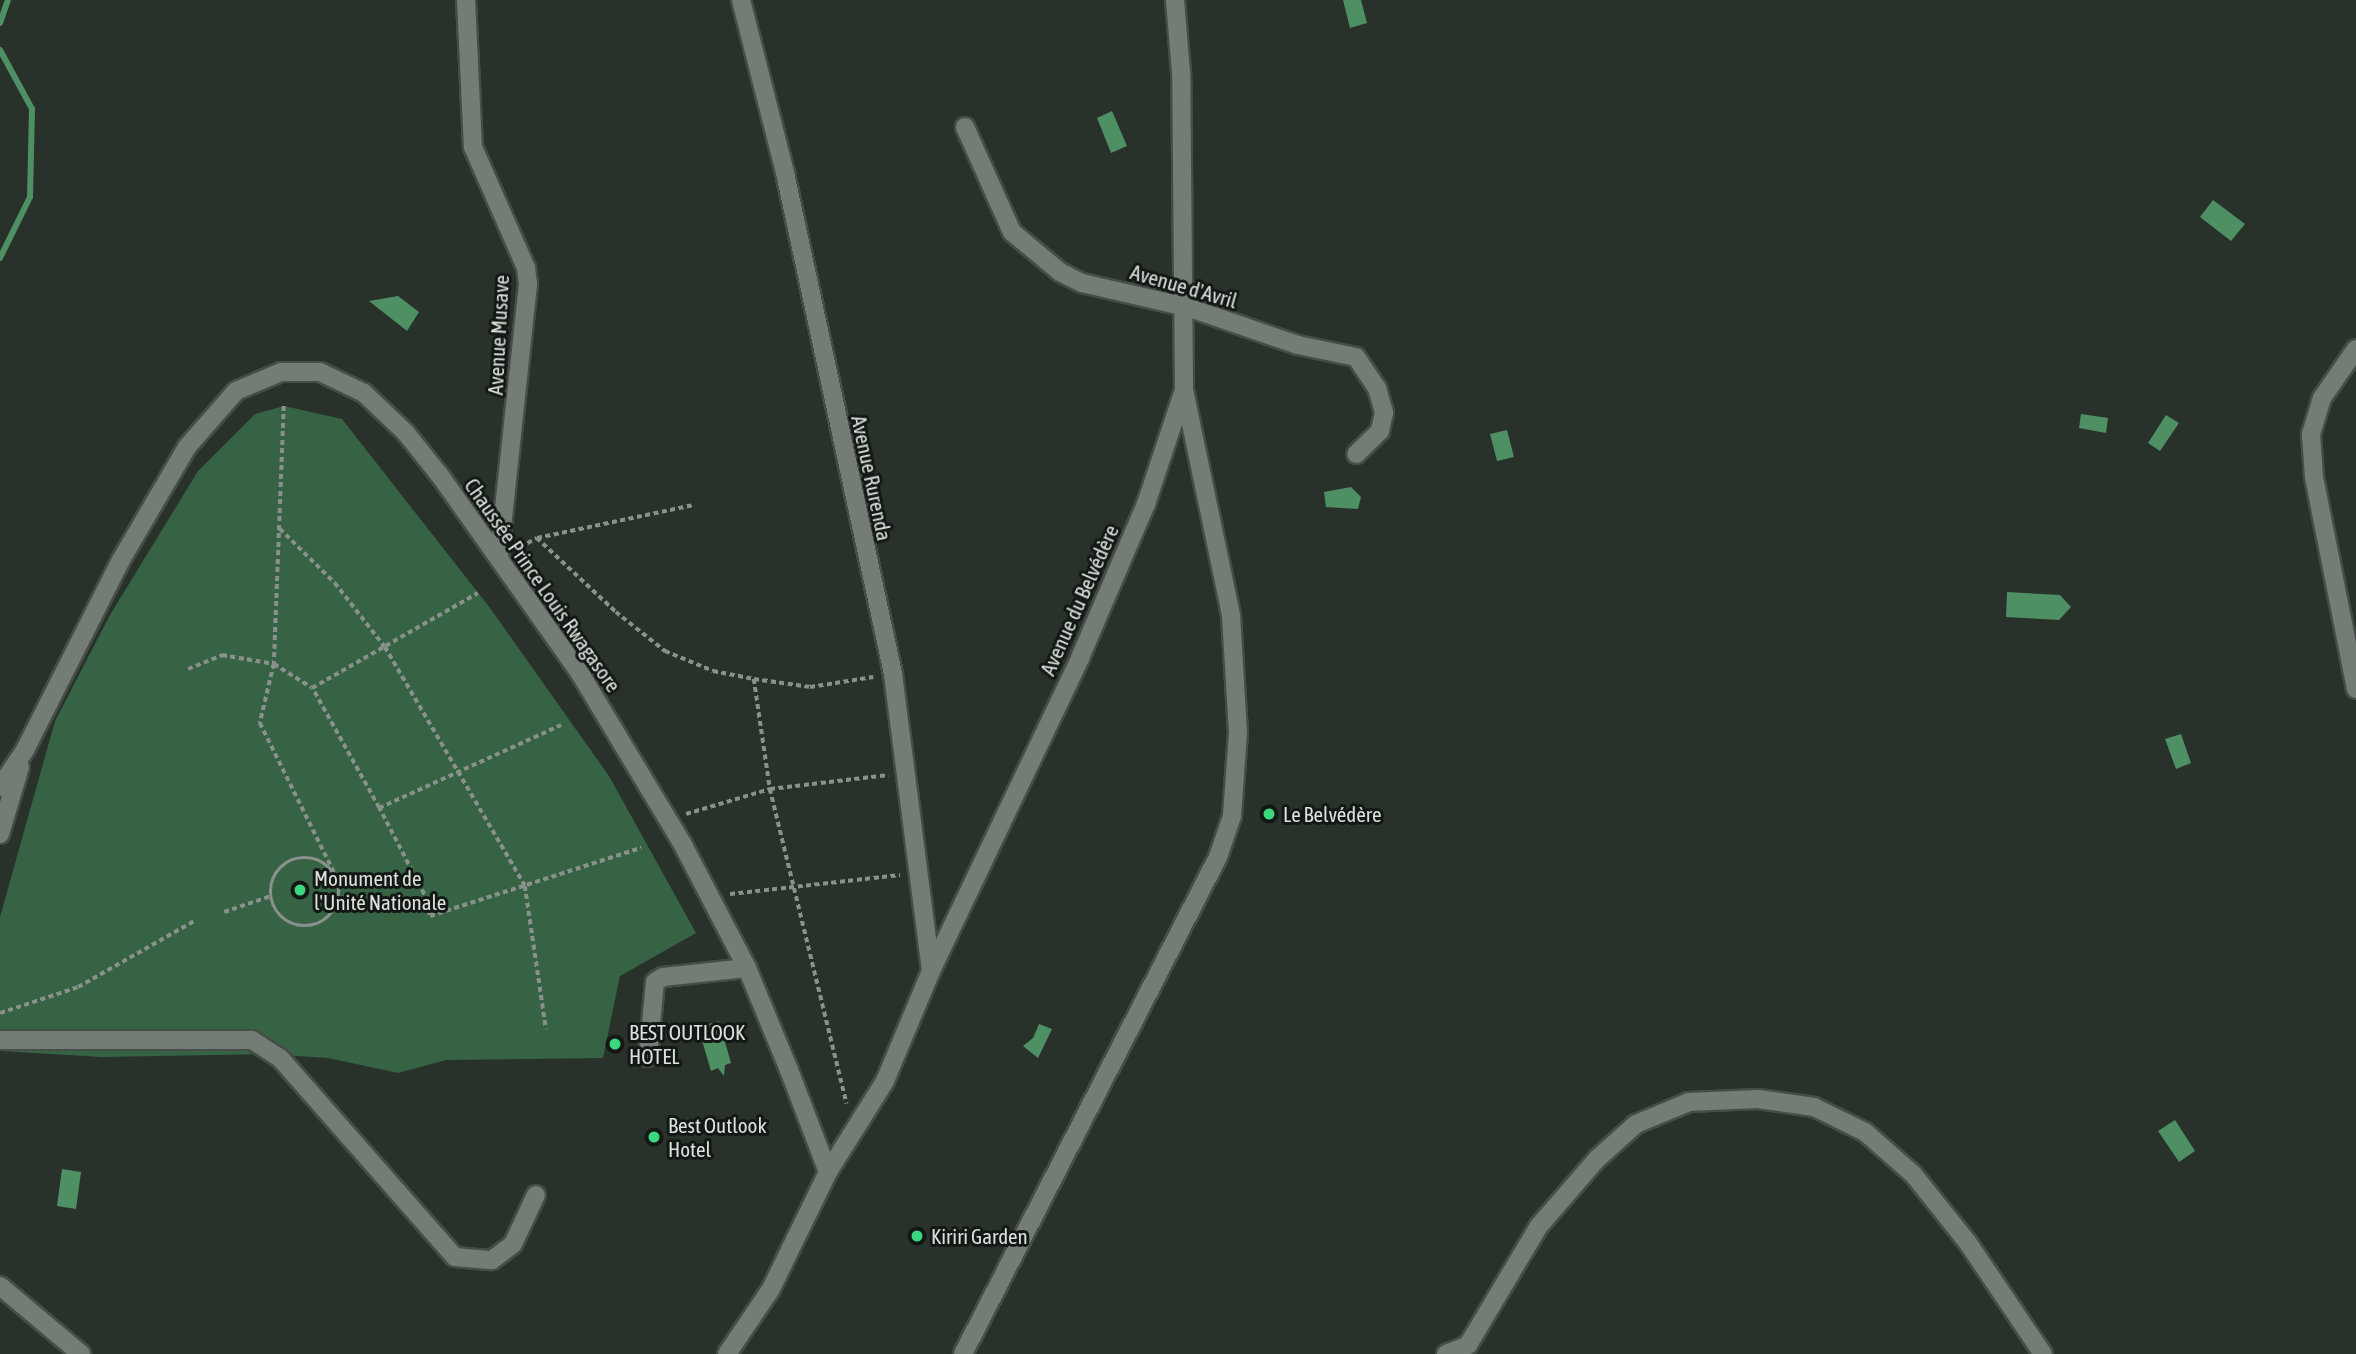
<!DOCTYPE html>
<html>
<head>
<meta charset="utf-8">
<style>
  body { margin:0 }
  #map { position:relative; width:2356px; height:1354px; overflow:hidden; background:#29312b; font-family:"Asap Condensed",sans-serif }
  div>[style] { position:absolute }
  .green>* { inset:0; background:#356344 }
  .water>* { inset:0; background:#4e8f64 }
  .stream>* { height:6px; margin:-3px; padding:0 3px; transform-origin:3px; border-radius:3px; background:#4e8f64 }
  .path>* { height:3.5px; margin-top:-1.75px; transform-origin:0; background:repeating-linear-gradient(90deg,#8a918c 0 5px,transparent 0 8.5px) }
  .path>.ring { margin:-1.75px; padding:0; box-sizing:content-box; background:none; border:3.5px solid #8a918c; border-radius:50% }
  .roads { filter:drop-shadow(2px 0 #464d48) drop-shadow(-2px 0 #464d48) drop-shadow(0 2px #464d48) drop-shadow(0 -2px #464d48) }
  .minor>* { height:18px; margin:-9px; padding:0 9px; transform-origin:9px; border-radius:9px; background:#737d75 }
  .dots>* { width:19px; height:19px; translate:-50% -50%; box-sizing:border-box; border:4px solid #141815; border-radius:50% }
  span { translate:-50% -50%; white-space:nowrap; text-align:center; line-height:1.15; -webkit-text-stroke:6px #141815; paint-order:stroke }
  .street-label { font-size:21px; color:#dce1dd }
  .poi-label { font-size:21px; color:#dce1dd }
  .left { translate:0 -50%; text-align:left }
</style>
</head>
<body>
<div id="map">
  <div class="green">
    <div style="clip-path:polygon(284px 406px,342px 419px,490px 608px,609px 776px,696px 933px,620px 976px,603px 1058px,446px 1060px,398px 1073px,328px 1058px,266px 1054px,102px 1057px,0 1051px,0 917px,55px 721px,110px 615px,198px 471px,255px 414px)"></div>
  </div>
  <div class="water">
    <div style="clip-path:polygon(1343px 0,1361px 0,1367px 23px,1350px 28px)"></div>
    <div style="clip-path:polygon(1112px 111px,1127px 146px,1111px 153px,1097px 118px)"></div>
    <div style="clip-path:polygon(2213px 200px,2245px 224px,2231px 241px,2200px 217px)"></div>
    <div style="clip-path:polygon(398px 296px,419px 312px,407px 331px,369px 301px)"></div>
    <div style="clip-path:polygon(2081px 414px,2108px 418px,2106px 433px,2079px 428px)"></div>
    <div style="clip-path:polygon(2166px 415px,2179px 423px,2160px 451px,2148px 443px)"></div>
    <div style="clip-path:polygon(1507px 430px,1514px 457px,1497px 461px,1490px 434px)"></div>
    <div style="clip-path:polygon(1351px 487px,1361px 497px,1358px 509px,1326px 507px,1324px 492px)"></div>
    <div style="clip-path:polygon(2007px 592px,2060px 595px,2071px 607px,2059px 620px,2006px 617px)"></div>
    <div style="clip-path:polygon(2181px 734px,2191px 763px,2176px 769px,2165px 739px)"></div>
    <div style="clip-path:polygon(719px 1021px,731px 1063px,725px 1065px,724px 1076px,718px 1068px,711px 1071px,698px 1027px)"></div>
    <div style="clip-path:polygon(1039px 1024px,1052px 1029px,1038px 1058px,1023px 1046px,1033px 1038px)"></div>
    <div style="clip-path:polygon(2175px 1120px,2195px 1151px,2179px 1162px,2158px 1131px)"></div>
    <div style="clip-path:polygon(62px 1169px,81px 1172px,76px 1209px,57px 1206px)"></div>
  </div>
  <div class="stream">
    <div style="left:0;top:23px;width:24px;rotate:-71deg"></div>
    <div style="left:0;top:50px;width:67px;rotate:61.5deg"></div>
    <div style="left:32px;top:109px;width:88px;rotate:91.3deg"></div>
    <div style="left:30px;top:197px;width:68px;rotate:116.2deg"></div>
  </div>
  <div class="path">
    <div style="left:284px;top:406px;width:258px;rotate:92.2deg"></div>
    <div style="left:274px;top:664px;width:44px;rotate:31.9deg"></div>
    <div style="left:280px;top:529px;width:77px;rotate:44.5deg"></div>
    <div style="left:335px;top:583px;width:81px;rotate:52deg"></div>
    <div style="left:385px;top:647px;width:277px;rotate:59.6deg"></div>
    <div style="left:525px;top:886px;width:145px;rotate:81.6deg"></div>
    <div style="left:537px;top:538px;width:108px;rotate:43.1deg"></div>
    <div style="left:616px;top:612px;width:63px;rotate:38.5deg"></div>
    <div style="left:665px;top:651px;width:52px;rotate:22.6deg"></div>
    <div style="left:713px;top:671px;width:42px;rotate:11deg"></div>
    <div style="left:754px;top:679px;width:111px;rotate:81.7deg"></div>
    <div style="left:770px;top:789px;width:324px;rotate:76.3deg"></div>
    <div style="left:520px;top:547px;width:19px;rotate:-28deg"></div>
    <div style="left:537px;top:538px;width:160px;rotate:-11.9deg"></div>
    <div style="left:188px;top:669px;width:37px;rotate:-22deg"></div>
    <div style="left:222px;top:655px;width:53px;rotate:9.8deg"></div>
    <div style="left:274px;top:664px;width:61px;rotate:103.3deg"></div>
    <div style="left:260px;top:723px;width:171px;rotate:63.6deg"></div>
    <div style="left:754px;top:679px;width:57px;rotate:8.1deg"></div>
    <div style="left:810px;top:687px;width:64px;rotate:-9deg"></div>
    <div style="left:379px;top:808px;width:137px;rotate:-119.2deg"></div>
    <div style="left:312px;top:688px;width:191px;rotate:-29.8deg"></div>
    <div style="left:686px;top:814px;width:88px;rotate:-16.6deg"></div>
    <div style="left:770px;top:789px;width:119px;rotate:-6.8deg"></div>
    <div class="ring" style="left:271px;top:858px;width:64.5px;height:64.5px"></div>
    <div style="left:730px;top:894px;width:171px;rotate:-6.4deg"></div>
    <div style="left:428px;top:902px;width:106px;rotate:-117.5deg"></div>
    <div style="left:379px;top:808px;width:200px;rotate:-24.5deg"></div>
    <div style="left:335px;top:908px;width:93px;rotate:-3.7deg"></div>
    <div style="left:428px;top:902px;width:14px;rotate:82deg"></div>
    <div style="left:430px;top:916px;width:222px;rotate:-17.9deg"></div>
    <div style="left:224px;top:912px;width:50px;rotate:-18.8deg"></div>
    <div style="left:0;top:1013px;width:82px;rotate:-18.4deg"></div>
    <div style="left:78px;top:987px;width:133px;rotate:-29.6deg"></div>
  </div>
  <div class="roads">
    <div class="minor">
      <div style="left:466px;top:0;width:147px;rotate:87.3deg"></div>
      <div style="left:473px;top:147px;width:132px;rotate:66.3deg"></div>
      <div style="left:526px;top:268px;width:16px;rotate:83deg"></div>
      <div style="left:528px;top:284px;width:275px;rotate:96.1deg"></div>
      <div style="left:741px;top:0;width:179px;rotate:75.7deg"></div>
      <div style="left:785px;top:173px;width:513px;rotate:77.83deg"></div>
      <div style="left:893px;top:674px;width:299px;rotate:82.7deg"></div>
      <div style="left:965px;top:127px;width:115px;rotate:65.9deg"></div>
      <div style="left:1012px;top:232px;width:62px;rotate:39.8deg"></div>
      <div style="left:1060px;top:272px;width:25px;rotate:27deg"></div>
      <div style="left:1082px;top:283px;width:108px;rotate:12.9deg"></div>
      <div style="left:1187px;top:307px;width:117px;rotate:18.9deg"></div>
      <div style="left:1298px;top:345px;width:59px;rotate:11.7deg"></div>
      <div style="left:1356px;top:357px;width:37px;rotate:56deg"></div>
      <div style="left:1377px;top:388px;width:26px;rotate:74deg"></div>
      <div style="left:1384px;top:413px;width:18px;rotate:103deg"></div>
      <div style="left:1380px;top:431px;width:33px;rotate:136deg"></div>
      <div style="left:2356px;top:349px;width:60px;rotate:124.8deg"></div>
      <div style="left:2322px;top:398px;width:38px;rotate:107deg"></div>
      <div style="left:2311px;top:434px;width:43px;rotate:86deg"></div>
      <div style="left:2314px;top:477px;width:216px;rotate:78.8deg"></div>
      <div style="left:0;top:787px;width:45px;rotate:-56deg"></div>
      <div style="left:25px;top:750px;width:213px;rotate:-63.2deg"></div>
      <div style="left:121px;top:560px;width:131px;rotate:-59.7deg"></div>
      <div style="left:187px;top:447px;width:74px;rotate:-48.8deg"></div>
      <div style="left:236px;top:391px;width:49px;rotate:-22.9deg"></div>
      <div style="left:281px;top:372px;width:39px"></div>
      <div style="left:320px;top:372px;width:49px;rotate:25.5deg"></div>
      <div style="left:364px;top:393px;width:58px;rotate:43.6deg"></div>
      <div style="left:406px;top:433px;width:56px;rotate:51.5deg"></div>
      <div style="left:441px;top:477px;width:242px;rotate:54.7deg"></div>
      <div style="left:581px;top:675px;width:198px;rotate:59deg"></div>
      <div style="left:683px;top:845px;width:139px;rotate:62.5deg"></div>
      <div style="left:747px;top:968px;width:110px;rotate:67.6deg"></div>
      <div style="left:789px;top:1070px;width:109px;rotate:69.1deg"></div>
      <div style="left:828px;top:1172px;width:130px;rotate:116deg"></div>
      <div style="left:771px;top:1289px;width:78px;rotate:124.1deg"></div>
      <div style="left:0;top:834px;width:70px;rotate:-73.4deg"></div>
      <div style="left:0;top:1040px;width:252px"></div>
      <div style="left:252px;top:1040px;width:33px;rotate:33deg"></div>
      <div style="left:280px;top:1058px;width:265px;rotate:48.7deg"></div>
      <div style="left:455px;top:1257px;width:37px;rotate:5deg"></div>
      <div style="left:492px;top:1260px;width:26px;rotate:-37deg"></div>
      <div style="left:513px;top:1244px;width:54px;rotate:-64.9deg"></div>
      <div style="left:648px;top:1057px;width:75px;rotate:-84.7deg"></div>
      <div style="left:655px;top:982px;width:9px;rotate:-32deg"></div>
      <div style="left:663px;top:977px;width:84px;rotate:-6.1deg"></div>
      <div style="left:828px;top:1172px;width:107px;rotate:-57.9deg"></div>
      <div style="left:885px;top:1081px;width:119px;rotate:-67.3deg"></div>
      <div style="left:931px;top:971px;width:347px;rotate:-64.5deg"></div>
      <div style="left:1080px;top:658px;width:168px;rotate:-66.8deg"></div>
      <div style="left:1146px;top:504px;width:120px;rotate:-71.6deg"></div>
      <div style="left:1184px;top:390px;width:318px;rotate:-90.5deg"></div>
      <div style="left:1181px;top:72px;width:72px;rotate:-94.8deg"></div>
      <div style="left:0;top:1286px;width:106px;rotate:40deg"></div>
      <div style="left:963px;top:1354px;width:559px;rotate:-62.84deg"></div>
      <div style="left:1218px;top:857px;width:43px;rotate:-71.1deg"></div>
      <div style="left:1232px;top:816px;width:83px;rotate:-85.9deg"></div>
      <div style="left:1238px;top:733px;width:118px;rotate:-93.4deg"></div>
      <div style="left:1231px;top:615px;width:229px;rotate:-101.8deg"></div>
      <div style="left:1446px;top:1354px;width:24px;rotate:-22deg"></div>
      <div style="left:1468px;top:1345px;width:139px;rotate:-59.2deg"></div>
      <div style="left:1539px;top:1226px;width:89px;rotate:-49.1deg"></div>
      <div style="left:1597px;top:1159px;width:52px;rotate:-41.9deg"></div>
      <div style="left:1636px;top:1124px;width:57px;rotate:-22.5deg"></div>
      <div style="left:1689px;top:1102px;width:69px;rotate:-2.5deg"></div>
      <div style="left:1758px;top:1099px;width:57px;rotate:8.1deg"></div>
      <div style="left:1814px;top:1107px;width:57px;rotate:26.1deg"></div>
      <div style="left:1865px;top:1132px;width:64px;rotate:41.2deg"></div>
      <div style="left:1913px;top:1174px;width:88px;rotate:51.4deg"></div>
      <div style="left:1968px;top:1243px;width:134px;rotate:56deg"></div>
    </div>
  </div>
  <div class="dots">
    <div style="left:1269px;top:814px;background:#3bd77f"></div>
    <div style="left:300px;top:890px;background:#3bd77f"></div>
    <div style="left:615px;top:1044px;background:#3bd77f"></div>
    <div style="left:654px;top:1137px;background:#3bd77f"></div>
    <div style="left:917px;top:1236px;background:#3bd77f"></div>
  </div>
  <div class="street-label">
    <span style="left:1184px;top:286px;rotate:16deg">Avenue d'Avril</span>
    <span style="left:498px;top:335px;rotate:-87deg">Avenue Musave</span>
    <span style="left:872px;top:478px;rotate:78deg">Avenue Rurenda</span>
    <span style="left:543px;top:585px;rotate:55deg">Chaussée Prince Louis Rwagasore</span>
    <span style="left:1079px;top:600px;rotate:-66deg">Avenue du Belvédère</span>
  </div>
  <div class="poi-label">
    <span class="left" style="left:1283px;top:814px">Le Belvédère</span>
    <span class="left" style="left:314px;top:890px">Monument de<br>l'Unité Nationale</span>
    <span class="left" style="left:629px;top:1044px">BEST OUTLOOK<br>HOTEL</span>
    <span class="left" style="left:668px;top:1137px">Best Outlook<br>Hotel</span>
    <span class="left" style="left:931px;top:1236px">Kiriri Garden</span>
  </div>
</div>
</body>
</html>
